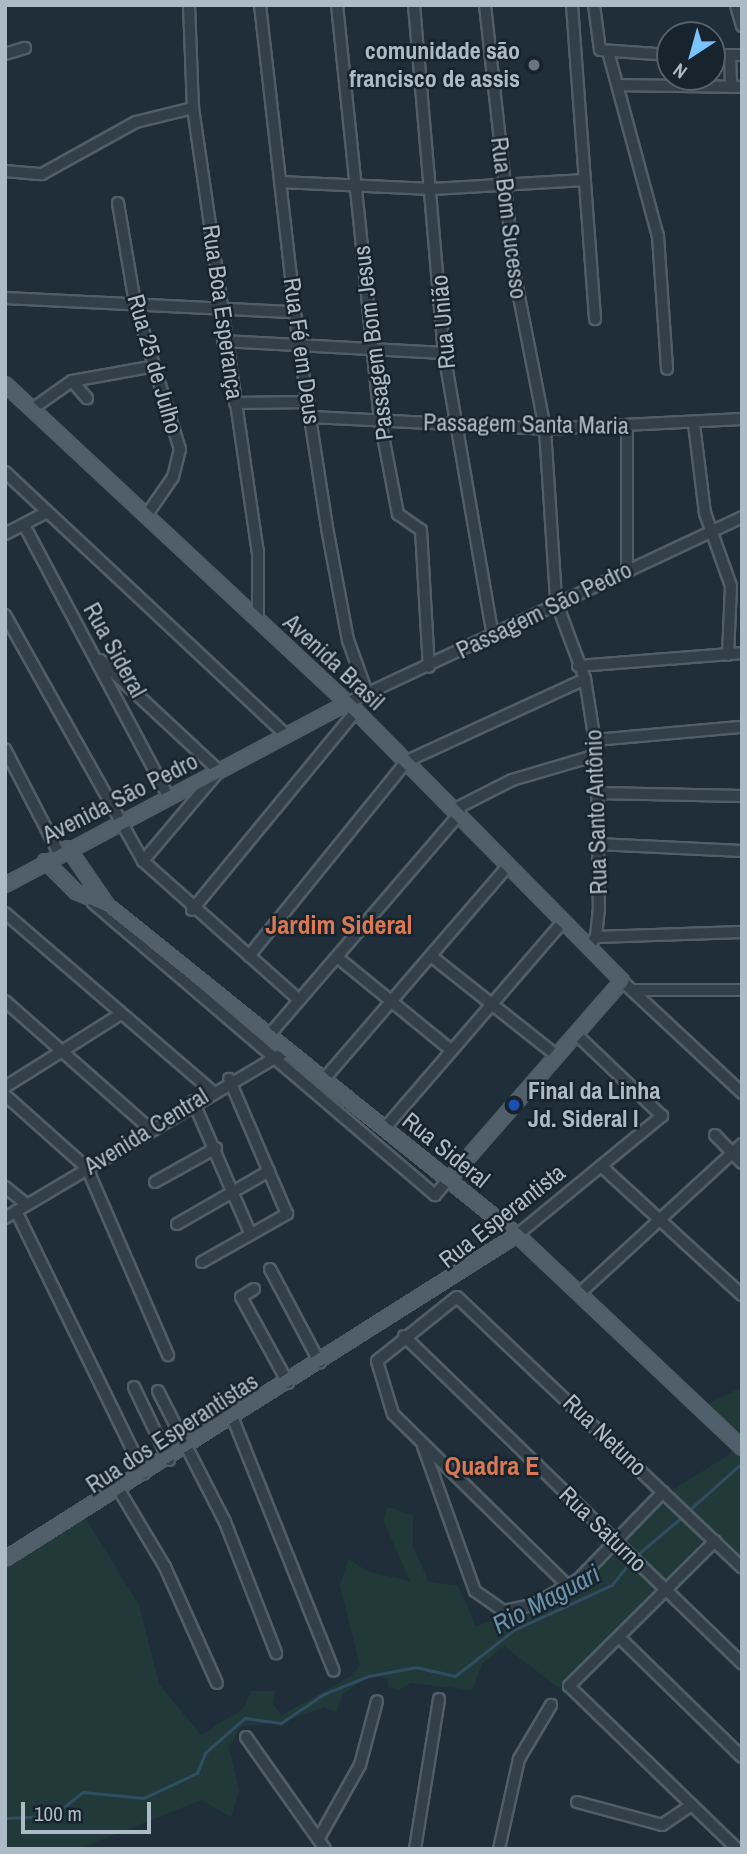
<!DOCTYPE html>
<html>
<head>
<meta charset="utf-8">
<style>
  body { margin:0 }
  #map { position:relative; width:747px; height:1854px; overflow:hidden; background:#1f2e39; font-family:"Archivo Narrow",sans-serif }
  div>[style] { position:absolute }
  .green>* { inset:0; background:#213a39 }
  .stream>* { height:2.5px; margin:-1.25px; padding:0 1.25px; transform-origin:1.25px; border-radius:1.25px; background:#314d61 }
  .roads { filter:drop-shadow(2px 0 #505e67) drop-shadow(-2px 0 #505e67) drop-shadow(0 2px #505e67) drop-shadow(0 -2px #505e67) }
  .minor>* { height:10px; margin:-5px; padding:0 5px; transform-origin:5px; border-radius:5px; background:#334049 }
  .major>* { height:12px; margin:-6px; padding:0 6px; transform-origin:6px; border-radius:6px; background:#505f69 }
  .dots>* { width:19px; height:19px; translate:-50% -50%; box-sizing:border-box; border:4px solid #18242d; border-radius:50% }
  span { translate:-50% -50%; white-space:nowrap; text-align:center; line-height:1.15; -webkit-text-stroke:5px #18242d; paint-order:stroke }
  .poi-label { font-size:24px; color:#adbbc6; font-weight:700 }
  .right { translate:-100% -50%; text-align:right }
  .left { translate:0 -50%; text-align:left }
  .street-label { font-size:24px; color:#adbbc6 }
  .neighbourhood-label { font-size:26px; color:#d97854; font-weight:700 }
  .water-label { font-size:26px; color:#6b92ab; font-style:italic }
  .frame { position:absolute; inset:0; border:7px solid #adbbc6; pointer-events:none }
  .north { position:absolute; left:656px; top:21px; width:70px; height:70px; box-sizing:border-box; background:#18242d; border:2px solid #54606a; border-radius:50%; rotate:216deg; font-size:19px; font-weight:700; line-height:28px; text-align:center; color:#adbbc6 }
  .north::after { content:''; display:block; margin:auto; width:24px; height:32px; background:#7ac3fe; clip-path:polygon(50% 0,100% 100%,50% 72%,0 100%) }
  .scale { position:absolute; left:21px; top:1802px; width:130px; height:32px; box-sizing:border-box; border:4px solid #adbbc6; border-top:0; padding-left:9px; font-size:21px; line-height:24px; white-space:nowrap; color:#adbbc6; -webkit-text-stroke:5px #18242d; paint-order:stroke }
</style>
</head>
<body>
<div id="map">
  <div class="green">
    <div style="clip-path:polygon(742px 1387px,742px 1556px,713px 1530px,559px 1688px,504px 1646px,482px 1664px,472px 1690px,411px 1683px,399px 1690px,388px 1687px,388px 1678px,369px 1676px,343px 1694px,336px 1712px,324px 1707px,281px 1723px,241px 1726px,229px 1747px,239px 1792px,231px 1817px,201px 1800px,79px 1849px,5px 1849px,5px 1562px,83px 1514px,139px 1605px,159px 1684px,201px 1735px,243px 1709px,251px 1691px,275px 1691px,273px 1705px,282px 1715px,353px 1675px,360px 1666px,340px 1586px,348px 1559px,369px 1572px,410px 1581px,383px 1520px,388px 1507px,413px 1515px,413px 1546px,429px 1582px,458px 1586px,476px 1626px,536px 1609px,575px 1590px,670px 1492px,731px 1453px,733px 1443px,698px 1409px)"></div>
  </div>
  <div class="stream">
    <div style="left:687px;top:1512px;width:74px;rotate:-41.7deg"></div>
    <div style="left:637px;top:1555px;width:59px;rotate:-40.2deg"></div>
    <div style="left:5px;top:1818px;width:48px;rotate:-2.4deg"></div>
    <div style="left:53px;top:1816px;width:38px;rotate:-39deg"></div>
    <div style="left:83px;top:1792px;width:61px;rotate:5.6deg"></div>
    <div style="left:144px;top:1798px;width:59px;rotate:-25.3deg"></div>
    <div style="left:197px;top:1773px;width:22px;rotate:-68deg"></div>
    <div style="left:205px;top:1753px;width:53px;rotate:-41.2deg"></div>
    <div style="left:245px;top:1718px;width:36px;rotate:8deg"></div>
    <div style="left:281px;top:1723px;width:52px;rotate:-34deg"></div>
    <div style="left:324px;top:1694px;width:48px;rotate:-21.8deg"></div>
    <div style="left:369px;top:1676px;width:48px;rotate:-10.8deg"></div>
    <div style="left:416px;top:1667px;width:40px;rotate:13deg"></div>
    <div style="left:455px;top:1676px;width:75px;rotate:-37.9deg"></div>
    <div style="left:514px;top:1630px;width:108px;rotate:-24.7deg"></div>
    <div style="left:612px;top:1585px;width:29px;rotate:-52deg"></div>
  </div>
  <div class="roads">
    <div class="minor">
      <div style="left:189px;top:5px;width:103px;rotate:87.8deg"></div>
      <div style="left:193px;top:108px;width:448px;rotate:81.7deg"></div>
      <div style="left:258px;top:551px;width:68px;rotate:90deg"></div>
      <div style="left:260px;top:5px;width:337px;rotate:83.5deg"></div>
      <div style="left:298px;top:340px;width:190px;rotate:81.2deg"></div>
      <div style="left:327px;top:528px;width:114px;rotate:79.4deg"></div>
      <div style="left:348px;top:640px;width:56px;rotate:70.3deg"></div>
      <div style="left:337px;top:5px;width:417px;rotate:84.1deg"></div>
      <div style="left:380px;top:420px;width:96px;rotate:79.2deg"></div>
      <div style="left:398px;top:514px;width:28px;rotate:35deg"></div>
      <div style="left:421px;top:530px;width:137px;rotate:86.7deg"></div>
      <div style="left:414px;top:5px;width:349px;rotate:85.1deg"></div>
      <div style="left:444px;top:353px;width:287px;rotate:80.2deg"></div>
      <div style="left:485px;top:5px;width:273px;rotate:83.7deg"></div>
      <div style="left:515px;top:276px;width:156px;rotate:78.9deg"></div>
      <div style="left:545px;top:429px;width:172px;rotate:86.3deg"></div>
      <div style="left:556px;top:601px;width:83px;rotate:69.6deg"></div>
      <div style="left:585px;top:679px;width:77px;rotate:81deg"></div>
      <div style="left:597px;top:755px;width:153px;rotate:89.3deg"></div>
      <div style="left:599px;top:908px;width:29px;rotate:96deg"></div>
      <div style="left:596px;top:937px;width:13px;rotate:129deg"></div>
      <div style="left:572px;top:5px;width:315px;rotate:85.8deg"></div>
      <div style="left:594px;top:5px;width:45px;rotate:82.4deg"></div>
      <div style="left:600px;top:50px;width:70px;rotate:4.1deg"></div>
      <div style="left:736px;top:5px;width:22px;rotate:74deg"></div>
      <div style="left:5px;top:54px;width:21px;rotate:-17deg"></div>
      <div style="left:609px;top:55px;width:188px;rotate:74.9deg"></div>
      <div style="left:658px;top:236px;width:133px;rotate:86.1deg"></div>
      <div style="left:712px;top:55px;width:30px"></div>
      <div style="left:730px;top:55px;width:32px;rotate:88deg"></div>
      <div style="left:618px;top:85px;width:124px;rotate:0.9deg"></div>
      <div style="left:5px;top:171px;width:37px;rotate:5deg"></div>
      <div style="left:42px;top:174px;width:107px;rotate:-29deg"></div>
      <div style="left:136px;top:122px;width:59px;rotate:-13.8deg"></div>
      <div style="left:280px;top:182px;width:152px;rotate:2.6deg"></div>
      <div style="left:432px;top:189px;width:153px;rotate:-3.4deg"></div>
      <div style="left:118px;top:203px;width:102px;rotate:80.4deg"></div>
      <div style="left:135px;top:304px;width:152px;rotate:72.8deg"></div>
      <div style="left:180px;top:449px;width:29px;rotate:104deg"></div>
      <div style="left:173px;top:477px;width:47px;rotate:124.7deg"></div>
      <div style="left:5px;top:298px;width:290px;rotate:2.8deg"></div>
      <div style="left:223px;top:341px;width:221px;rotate:3.1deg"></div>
      <div style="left:72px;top:381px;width:23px;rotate:49deg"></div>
      <div style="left:235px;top:403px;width:74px;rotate:-0.8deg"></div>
      <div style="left:32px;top:409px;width:49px;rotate:-35deg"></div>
      <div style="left:72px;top:381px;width:84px;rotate:-10.2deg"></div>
      <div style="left:311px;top:417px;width:234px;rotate:2.9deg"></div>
      <div style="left:545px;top:429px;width:197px;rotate:-2.9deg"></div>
      <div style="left:694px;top:424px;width:90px;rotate:83deg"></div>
      <div style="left:705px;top:513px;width:77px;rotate:70.4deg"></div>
      <div style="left:731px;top:586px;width:69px;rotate:92.5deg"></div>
      <div style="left:627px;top:427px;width:141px;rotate:90deg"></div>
      <div style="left:5px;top:472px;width:386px;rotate:43.1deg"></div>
      <div style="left:24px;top:525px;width:307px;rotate:62deg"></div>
      <div style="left:5px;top:534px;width:47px;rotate:-27.6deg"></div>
      <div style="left:5px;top:615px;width:282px;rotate:60.7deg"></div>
      <div style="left:143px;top:861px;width:209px;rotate:41.7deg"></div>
      <div style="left:100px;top:660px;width:163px;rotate:43deg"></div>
      <div style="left:219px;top:771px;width:118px;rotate:130.2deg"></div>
      <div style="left:578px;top:666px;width:165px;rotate:-4.5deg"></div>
      <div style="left:347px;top:703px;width:437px;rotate:-25.2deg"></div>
      <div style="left:595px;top:740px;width:148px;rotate:-5.1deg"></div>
      <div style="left:5px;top:749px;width:117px;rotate:62.6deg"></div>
      <div style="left:597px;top:793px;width:145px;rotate:1.2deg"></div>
      <div style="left:455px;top:809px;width:64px;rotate:-27deg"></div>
      <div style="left:512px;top:780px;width:89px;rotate:-16.4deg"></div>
      <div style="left:597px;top:844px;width:145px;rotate:2.8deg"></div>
      <div style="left:93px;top:903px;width:450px;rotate:40.5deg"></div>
      <div style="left:435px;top:1195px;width:21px;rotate:-49deg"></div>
      <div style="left:192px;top:910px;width:258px;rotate:-50.5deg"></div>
      <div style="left:5px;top:913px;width:272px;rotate:40.7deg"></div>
      <div style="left:596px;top:937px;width:146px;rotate:-2deg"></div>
      <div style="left:249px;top:956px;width:251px;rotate:-51deg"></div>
      <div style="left:407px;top:761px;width:196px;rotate:-24.7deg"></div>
      <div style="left:431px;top:956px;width:161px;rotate:38.4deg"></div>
      <div style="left:337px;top:957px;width:146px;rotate:39.2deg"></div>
      <div style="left:622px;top:981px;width:164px;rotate:43deg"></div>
      <div style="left:632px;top:990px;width:110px"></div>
      <div style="left:5px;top:1001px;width:193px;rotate:41.4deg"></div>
      <div style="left:271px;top:1033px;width:290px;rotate:-49.3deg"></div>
      <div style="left:325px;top:1078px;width:279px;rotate:-49.2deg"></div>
      <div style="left:5px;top:1087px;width:137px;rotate:-32.2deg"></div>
      <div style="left:5px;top:1095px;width:110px;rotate:41.7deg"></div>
      <div style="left:87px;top:1168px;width:204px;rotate:66.6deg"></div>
      <div style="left:193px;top:1101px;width:144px;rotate:66.6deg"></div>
      <div style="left:385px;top:1128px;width:272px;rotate:-49.2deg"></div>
      <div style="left:715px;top:1135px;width:39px;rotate:46deg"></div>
      <div style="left:601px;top:1166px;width:191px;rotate:42.5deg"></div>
      <div style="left:155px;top:1182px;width:70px;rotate:-29.1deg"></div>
      <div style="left:5px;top:1187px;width:28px;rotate:39deg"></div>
      <div style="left:16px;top:1211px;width:292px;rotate:64deg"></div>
      <div style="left:5px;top:1218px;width:323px;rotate:-30.7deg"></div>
      <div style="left:177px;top:1224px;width:106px;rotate:-29.9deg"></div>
      <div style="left:517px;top:1235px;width:188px;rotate:-39.4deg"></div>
      <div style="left:662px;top:1116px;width:119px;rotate:-136.4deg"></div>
      <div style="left:202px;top:1262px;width:98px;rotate:-29.5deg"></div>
      <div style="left:287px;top:1214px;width:147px;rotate:-113.2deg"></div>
      <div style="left:270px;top:1269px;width:106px;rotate:62deg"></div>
      <div style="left:254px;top:1289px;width:15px;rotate:148deg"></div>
      <div style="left:241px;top:1297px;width:98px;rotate:61.3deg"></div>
      <div style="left:580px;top:1293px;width:220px;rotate:-42.6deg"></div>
      <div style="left:404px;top:1336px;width:471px;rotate:44.1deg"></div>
      <div style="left:134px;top:1387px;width:81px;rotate:64.4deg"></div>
      <div style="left:158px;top:1391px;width:147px;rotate:62.9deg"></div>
      <div style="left:225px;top:1522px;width:141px;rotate:68.7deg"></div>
      <div style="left:233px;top:1419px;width:271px;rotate:68.2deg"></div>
      <div style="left:423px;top:1446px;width:154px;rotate:70.3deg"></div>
      <div style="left:475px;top:1591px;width:35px;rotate:35deg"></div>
      <div style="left:504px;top:1611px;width:30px;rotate:-12deg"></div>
      <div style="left:533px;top:1605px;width:53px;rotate:-29.5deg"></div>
      <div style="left:579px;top:1579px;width:121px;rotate:-46deg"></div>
      <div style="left:119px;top:1490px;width:90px;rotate:59.1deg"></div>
      <div style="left:165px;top:1567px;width:127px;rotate:65.9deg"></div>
      <div style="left:715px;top:1541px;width:206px;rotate:135.2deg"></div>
      <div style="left:569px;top:1686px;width:234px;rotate:44.1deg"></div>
      <div style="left:568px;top:1586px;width:245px;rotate:-135.5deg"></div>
      <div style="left:393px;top:1414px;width:55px;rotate:-106.8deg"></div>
      <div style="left:377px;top:1361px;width:102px;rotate:-38.7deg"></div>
      <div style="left:457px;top:1297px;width:393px;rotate:43.5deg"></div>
      <div style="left:619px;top:1637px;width:172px;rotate:44.3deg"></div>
      <div style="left:246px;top:1737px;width:137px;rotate:54.8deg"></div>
      <div style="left:577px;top:1802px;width:88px;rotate:15.1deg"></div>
      <div style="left:662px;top:1825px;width:36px;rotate:-34deg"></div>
      <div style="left:319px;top:1838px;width:84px;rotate:-60.7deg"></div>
      <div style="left:360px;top:1765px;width:66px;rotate:-75.1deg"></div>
      <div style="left:415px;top:1849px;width:152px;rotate:-80.9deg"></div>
      <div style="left:499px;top:1849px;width:92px;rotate:-77.5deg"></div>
      <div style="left:519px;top:1759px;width:63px;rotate:-59.3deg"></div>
    </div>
    <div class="major">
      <div style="left:5px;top:384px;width:480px;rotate:43deg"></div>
      <div style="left:356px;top:711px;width:379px;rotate:45.4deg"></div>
      <div style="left:622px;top:981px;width:263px;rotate:131.1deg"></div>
      <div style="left:68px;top:848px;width:69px;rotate:55.6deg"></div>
      <div style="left:107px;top:905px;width:526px;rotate:38.83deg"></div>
      <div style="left:517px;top:1235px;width:310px;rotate:43.4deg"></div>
      <div style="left:45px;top:861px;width:44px;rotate:45deg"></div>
      <div style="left:76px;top:892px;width:34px;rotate:23deg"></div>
      <div style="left:5px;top:885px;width:387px;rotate:-28deg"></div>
      <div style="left:5px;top:1559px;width:606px;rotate:-32.33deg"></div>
    </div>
  </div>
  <div class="dots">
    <div style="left:534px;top:65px;background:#6b7280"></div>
    <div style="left:514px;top:1105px;background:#1a4fb4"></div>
  </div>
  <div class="poi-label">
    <span class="right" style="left:520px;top:65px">comunidade são<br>francisco de assis</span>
    <span class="left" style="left:528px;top:1105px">Final da Linha<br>Jd. Sideral I</span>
  </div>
  <div class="street-label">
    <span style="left:509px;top:218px;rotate:83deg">Rua Bom Sucesso</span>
    <span style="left:223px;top:312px;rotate:82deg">Rua Boa Esperança</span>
    <span style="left:443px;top:322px;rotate:-95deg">Rua União</span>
    <span style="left:373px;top:343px;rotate:-97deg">Passagem Bom Jesus</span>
    <span style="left:302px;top:351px;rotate:82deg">Rua Fé em Deus</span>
    <span style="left:155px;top:364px;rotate:74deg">Rua 25 de Julho</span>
    <span style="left:526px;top:424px;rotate:1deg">Passagem Santa Maria</span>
    <span style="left:544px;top:610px;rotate:-26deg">Passagem São Pedro</span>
    <span style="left:115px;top:650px;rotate:61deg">Rua Sideral</span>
    <span style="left:334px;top:662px;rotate:43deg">Avenida Brasil</span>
    <span style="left:120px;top:798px;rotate:-27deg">Avenida São Pedro</span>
    <span style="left:596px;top:812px;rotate:-92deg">Rua Santo Antônio</span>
    <span style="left:146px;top:1131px;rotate:-32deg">Avenida Central</span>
    <span style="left:446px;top:1150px;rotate:39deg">Rua Sideral</span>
    <span style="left:502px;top:1216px;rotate:-38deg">Rua Esperantista</span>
    <span style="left:172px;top:1433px;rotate:-33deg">Rua dos Esperantistas</span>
    <span style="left:605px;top:1435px;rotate:44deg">Rua Netuno</span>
    <span style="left:603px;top:1529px;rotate:44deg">Rua Saturno</span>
  </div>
  <div class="neighbourhood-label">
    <span style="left:339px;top:925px">Jardim Sideral</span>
    <span style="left:492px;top:1466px">Quadra E</span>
  </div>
  <div class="water-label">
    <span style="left:546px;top:1599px;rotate:-28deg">Rio Maguari</span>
  </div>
  <div class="frame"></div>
  <div class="north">N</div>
  <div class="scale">100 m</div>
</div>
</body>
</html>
